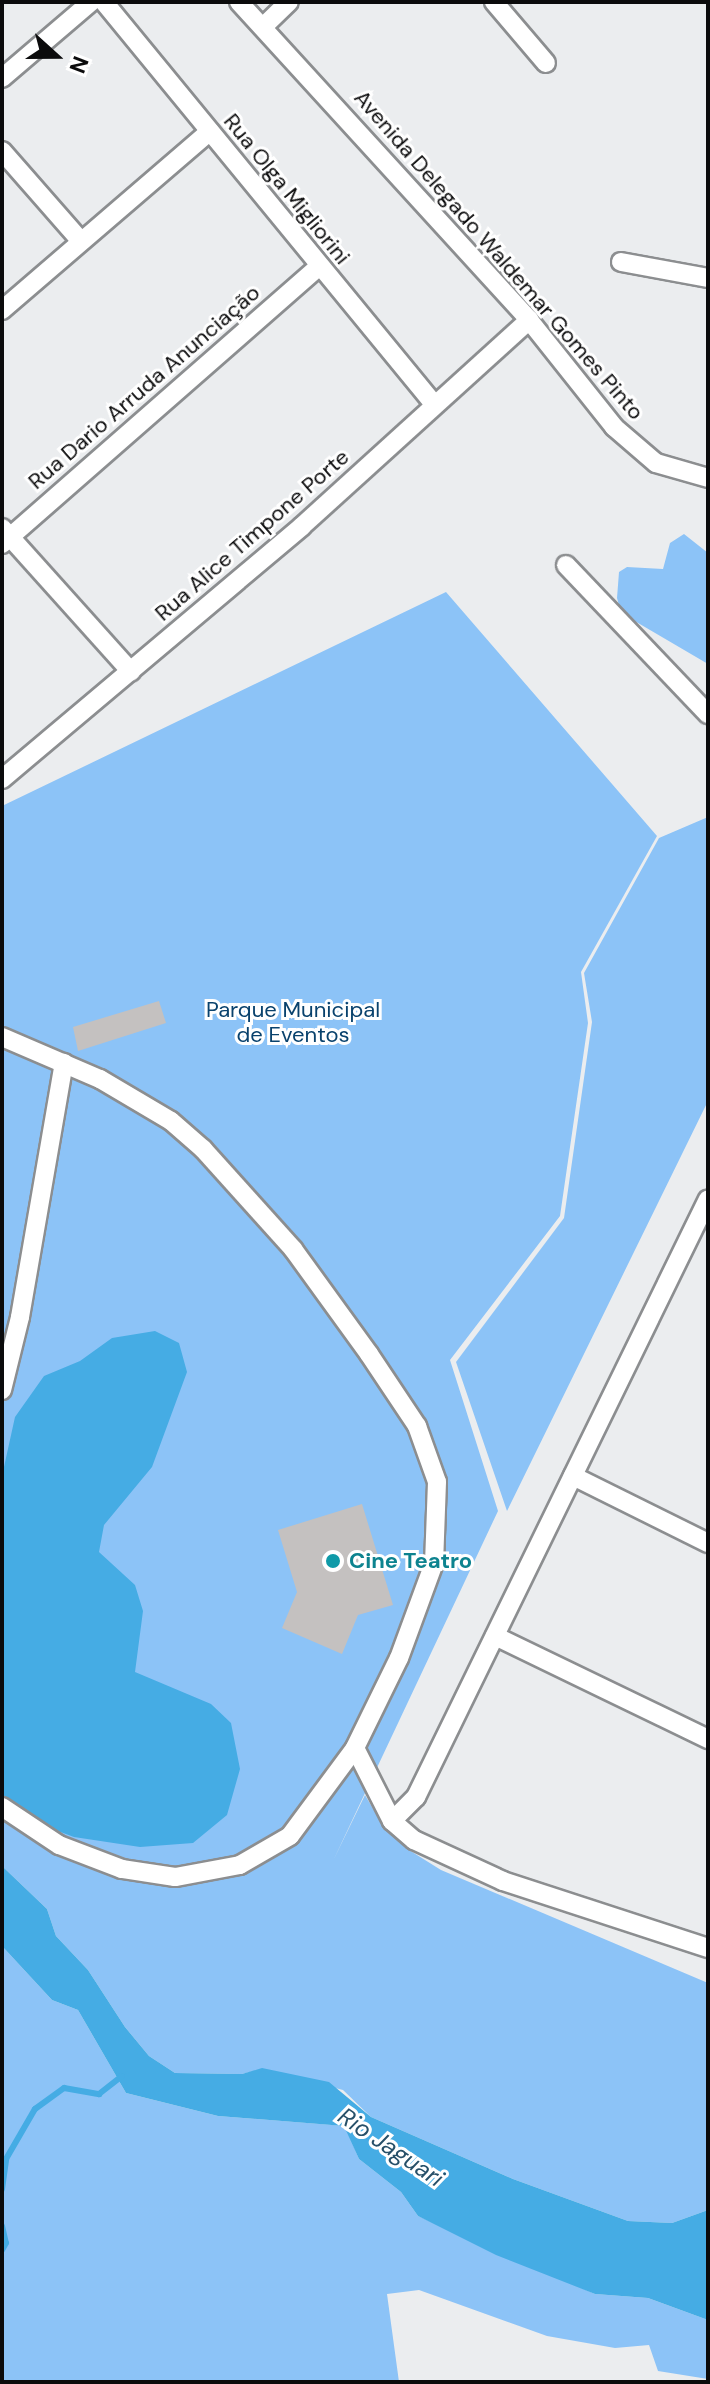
<!DOCTYPE html>
<html>
<head>
<meta charset="utf-8">
<style>
  body { margin:0 }
  #map { position:relative; width:710px; height:2384px; overflow:hidden; background:#ebedef; font-family:"DM Sans",sans-serif }
  div>[style] { position:absolute }
  .green>* { inset:0; background:#8cc3f7 }
  .water>* { inset:0; background:#45ace4 }
  .stream>* { height:6px; margin:-3px; padding:0 3px; transform-origin:3px; border-radius:3px; background:#45ace4 }
  .building>* { inset:0; background:#c4c1c0 }
  .roads { filter:drop-shadow(2px 0 #8c8e90) drop-shadow(-2px 0 #8c8e90) drop-shadow(0 2px #8c8e90) drop-shadow(0 -2px #8c8e90) }
  .minor>* { height:18px; margin:-9px; padding:0 9px; transform-origin:9px; border-radius:9px; background:#fff }
  .dots>* { width:22px; height:22px; translate:-50% -50%; box-sizing:border-box; border:4px solid #fff; border-radius:50% }
  span { translate:-50% -50%; white-space:nowrap; text-align:center; line-height:1.15; -webkit-text-stroke:6px #fff; paint-order:stroke }
  .street-label { font-size:22px; color:#0b0b0c }
  .park-label { font-size:22px; color:#09426d }
  .culture-label { font-size:22px; color:#0d838f; font-weight:700 }
  .left { translate:0 -50%; text-align:left }
  .water-label { font-size:24px; color:#275069; font-style:italic }
  .frame { position:absolute; inset:0; border:4px solid #0b0b0c; pointer-events:none }
  .north { position:absolute; left:16px; top:16px; width:80px; height:80px; -webkit-text-stroke:6px #fff; paint-order:stroke; rotate:111deg; font-size:22px; font-weight:700; line-height:32px; text-align:center; color:#0b0b0c }
  .north::after { content:''; display:block; margin:auto; width:28px; height:36px; background:#0b0b0c; clip-path:polygon(50% 0,100% 100%,50% 72%,0 100%) }
</style>
</head>
<body>
<div id="map">
  <div class="green">
    <div style="clip-path:polygon(684px 534px,708px 553px,708px 664px,621px 613px,617px 598px,619px 572px,627px 567px,663px 569px,670px 543px)"></div>
    <div style="clip-path:polygon(446px 592px,657px 836px,581px 972px,588px 1023px,560px 1216px,450px 1360px,498px 1511px,333px 1861px,365px 1795px,382px 1824px,409px 1850px,441px 1870px,708px 1983px,708px 2210px,672px 2223px,628px 2221px,513px 2179px,371px 2117px,343px 2090px,262px 2069px,242px 2074px,175px 2073px,149px 2056px,125px 2027px,88px 1970px,56px 1936px,47px 1909px,2px 1866px,2px 806px)"></div>
    <div style="clip-path:polygon(708px 817px,708px 1101px,507px 1511px,456px 1362px,564px 1218px,592px 1022px,584px 973px,659px 838px)"></div>
    <div style="clip-path:polygon(2px 1946px,52px 2000px,78px 2010px,126px 2093px,218px 2116px,345px 2126px,359px 2159px,401px 2192px,418px 2216px,595px 2294px,648px 2298px,708px 2320px,708px 2379px,658px 2371px,649px 2345px,615px 2348px,547px 2336px,419px 2290px,387px 2294px,399px 2382px,2px 2382px)"></div>
  </div>
  <div class="water">
    <div style="clip-path:polygon(155px 1331px,179px 1343px,187px 1372px,152px 1467px,104px 1525px,99px 1552px,135px 1585px,143px 1611px,135px 1672px,211px 1704px,231px 1723px,240px 1769px,227px 1815px,193px 1843px,140px 1847px,74px 1837px,31px 1821px,2px 1796px,2px 1476px,15px 1417px,44px 1376px,80px 1361px,112px 1338px)"></div>
    <div style="clip-path:polygon(2px 1866px,47px 1909px,56px 1936px,88px 1970px,125px 2027px,149px 2056px,175px 2073px,242px 2074px,262px 2068px,329px 2082px,371px 2117px,513px 2179px,628px 2221px,672px 2223px,708px 2210px,708px 2320px,648px 2298px,595px 2294px,496px 2255px,418px 2216px,401px 2192px,359px 2159px,344px 2126px,218px 2116px,126px 2093px,78px 2010px,52px 2000px,2px 1946px)"></div>
  </div>
  <div class="stream">
    <div style="left:2px;top:2189px;width:30px;rotate:-82deg"></div>
    <div style="left:6px;top:2159px;width:58px;rotate:-59.9deg"></div>
    <div style="left:35px;top:2109px;width:36px;rotate:-36deg"></div>
    <div style="left:64px;top:2088px;width:36px;rotate:10deg"></div>
    <div style="left:99px;top:2094px;width:29px;rotate:-38deg"></div>
    <div style="left:2px;top:2226px;width:17px;rotate:77deg"></div>
    <div style="left:6px;top:2243px;width:8px;rotate:120deg"></div>
  </div>
  <div class="building">
    <div style="clip-path:polygon(159px 1001px,166px 1023px,78px 1051px,73px 1027px)"></div>
    <div style="clip-path:polygon(362px 1504px,393px 1605px,358px 1615px,342px 1654px,282px 1628px,297px 1592px,278px 1530px)"></div>
  </div>
  <div class="roads">
    <div class="minor">
      <div style="left:104px;top:2px;width:520px;rotate:50.62deg"></div>
      <div style="left:239px;top:2px;width:430px;rotate:47.6deg"></div>
      <div style="left:529px;top:320px;width:137px;rotate:51.5deg"></div>
      <div style="left:614px;top:427px;width:55px;rotate:40.6deg"></div>
      <div style="left:656px;top:463px;width:54px;rotate:16.1deg"></div>
      <div style="left:494px;top:2px;width:80px;rotate:49.6deg"></div>
      <div style="left:265px;top:25px;width:33px;rotate:-44deg"></div>
      <div style="left:2px;top:78px;width:117px;rotate:-40.5deg"></div>
      <div style="left:2px;top:151px;width:117px;rotate:48.8deg"></div>
      <div style="left:621px;top:262px;width:88px;rotate:10.4deg"></div>
      <div style="left:2px;top:310px;width:274px;rotate:-40.7deg"></div>
      <div style="left:2px;top:528px;width:193px;rotate:48.1deg"></div>
      <div style="left:2px;top:544px;width:420px;rotate:-41.2deg"></div>
      <div style="left:566px;top:565px;width:206px;rotate:46.4deg"></div>
      <div style="left:2px;top:779px;width:392px;rotate:-40.1deg"></div>
      <div style="left:302px;top:526px;width:307px;rotate:-42.2deg"></div>
      <div style="left:2px;top:1037px;width:107px;rotate:23.2deg"></div>
      <div style="left:100px;top:1079px;width:82px;rotate:30.6deg"></div>
      <div style="left:171px;top:1121px;width:43px;rotate:41.2deg"></div>
      <div style="left:203px;top:1149px;width:135px;rotate:48deg"></div>
      <div style="left:293px;top:1249px;width:130px;rotate:54.1deg"></div>
      <div style="left:369px;top:1354px;width:87px;rotate:56.3deg"></div>
      <div style="left:417px;top:1426px;width:59px;rotate:70.3deg"></div>
      <div style="left:437px;top:1482px;width:81px;rotate:92.1deg"></div>
      <div style="left:434px;top:1563px;width:101px;rotate:110.2deg"></div>
      <div style="left:399px;top:1658px;width:100px;rotate:116.1deg"></div>
      <div style="left:355px;top:1748px;width:109px;rotate:126.5deg"></div>
      <div style="left:290px;top:1836px;width:58px;rotate:149.9deg"></div>
      <div style="left:240px;top:1865px;width:66px;rotate:169.5deg"></div>
      <div style="left:175px;top:1877px;width:54px;rotate:-171.4deg"></div>
      <div style="left:122px;top:1869px;width:67px;rotate:-159.1deg"></div>
      <div style="left:59px;top:1845px;width:69px;rotate:-146.3deg"></div>
      <div style="left:2px;top:1390px;width:75px;rotate:-76.1deg"></div>
      <div style="left:20px;top:1317px;width:258px;rotate:-80.2deg"></div>
      <div style="left:573px;top:1476px;width:151px;rotate:26.4deg"></div>
      <div style="left:495px;top:1636px;width:237px;rotate:25.8deg"></div>
      <div style="left:355px;top:1748px;width:82px;rotate:63.1deg"></div>
      <div style="left:392px;top:1821px;width:29px;rotate:41deg"></div>
      <div style="left:414px;top:1840px;width:98px;rotate:24.7deg"></div>
      <div style="left:503px;top:1881px;width:216px;rotate:18.1deg"></div>
      <div style="left:392px;top:1821px;width:34px;rotate:-45deg"></div>
      <div style="left:416px;top:1797px;width:665px;rotate:-63.97deg"></div>
    </div>
  </div>
  <div class="dots">
    <div style="left:333px;top:1561px;background:#0f9aa8"></div>
  </div>
  <div class="street-label">
    <span style="left:287px;top:189px;rotate:51deg">Rua Olga Migliorini</span>
    <span style="left:499px;top:255px;rotate:49deg">Avenida Delegado Waldemar Gomes Pinto</span>
    <span style="left:144px;top:387px;rotate:-41deg">Rua Dario Arruda Anunciação</span>
    <span style="left:252px;top:535px;rotate:-41deg">Rua Alice Timpone Porte</span>
  </div>
  <div class="park-label">
    <span style="left:293px;top:1022px">Parque Municipal<br>de Eventos</span>
  </div>
  <div class="culture-label">
    <span class="left" style="left:349px;top:1561px">Cine Teatro</span>
  </div>
  <div class="water-label">
    <span style="left:391px;top:2147px;rotate:34deg">Rio Jaguari</span>
  </div>
  <div class="frame"></div>
  <div class="north">N</div>
</div>
</body>
</html>
